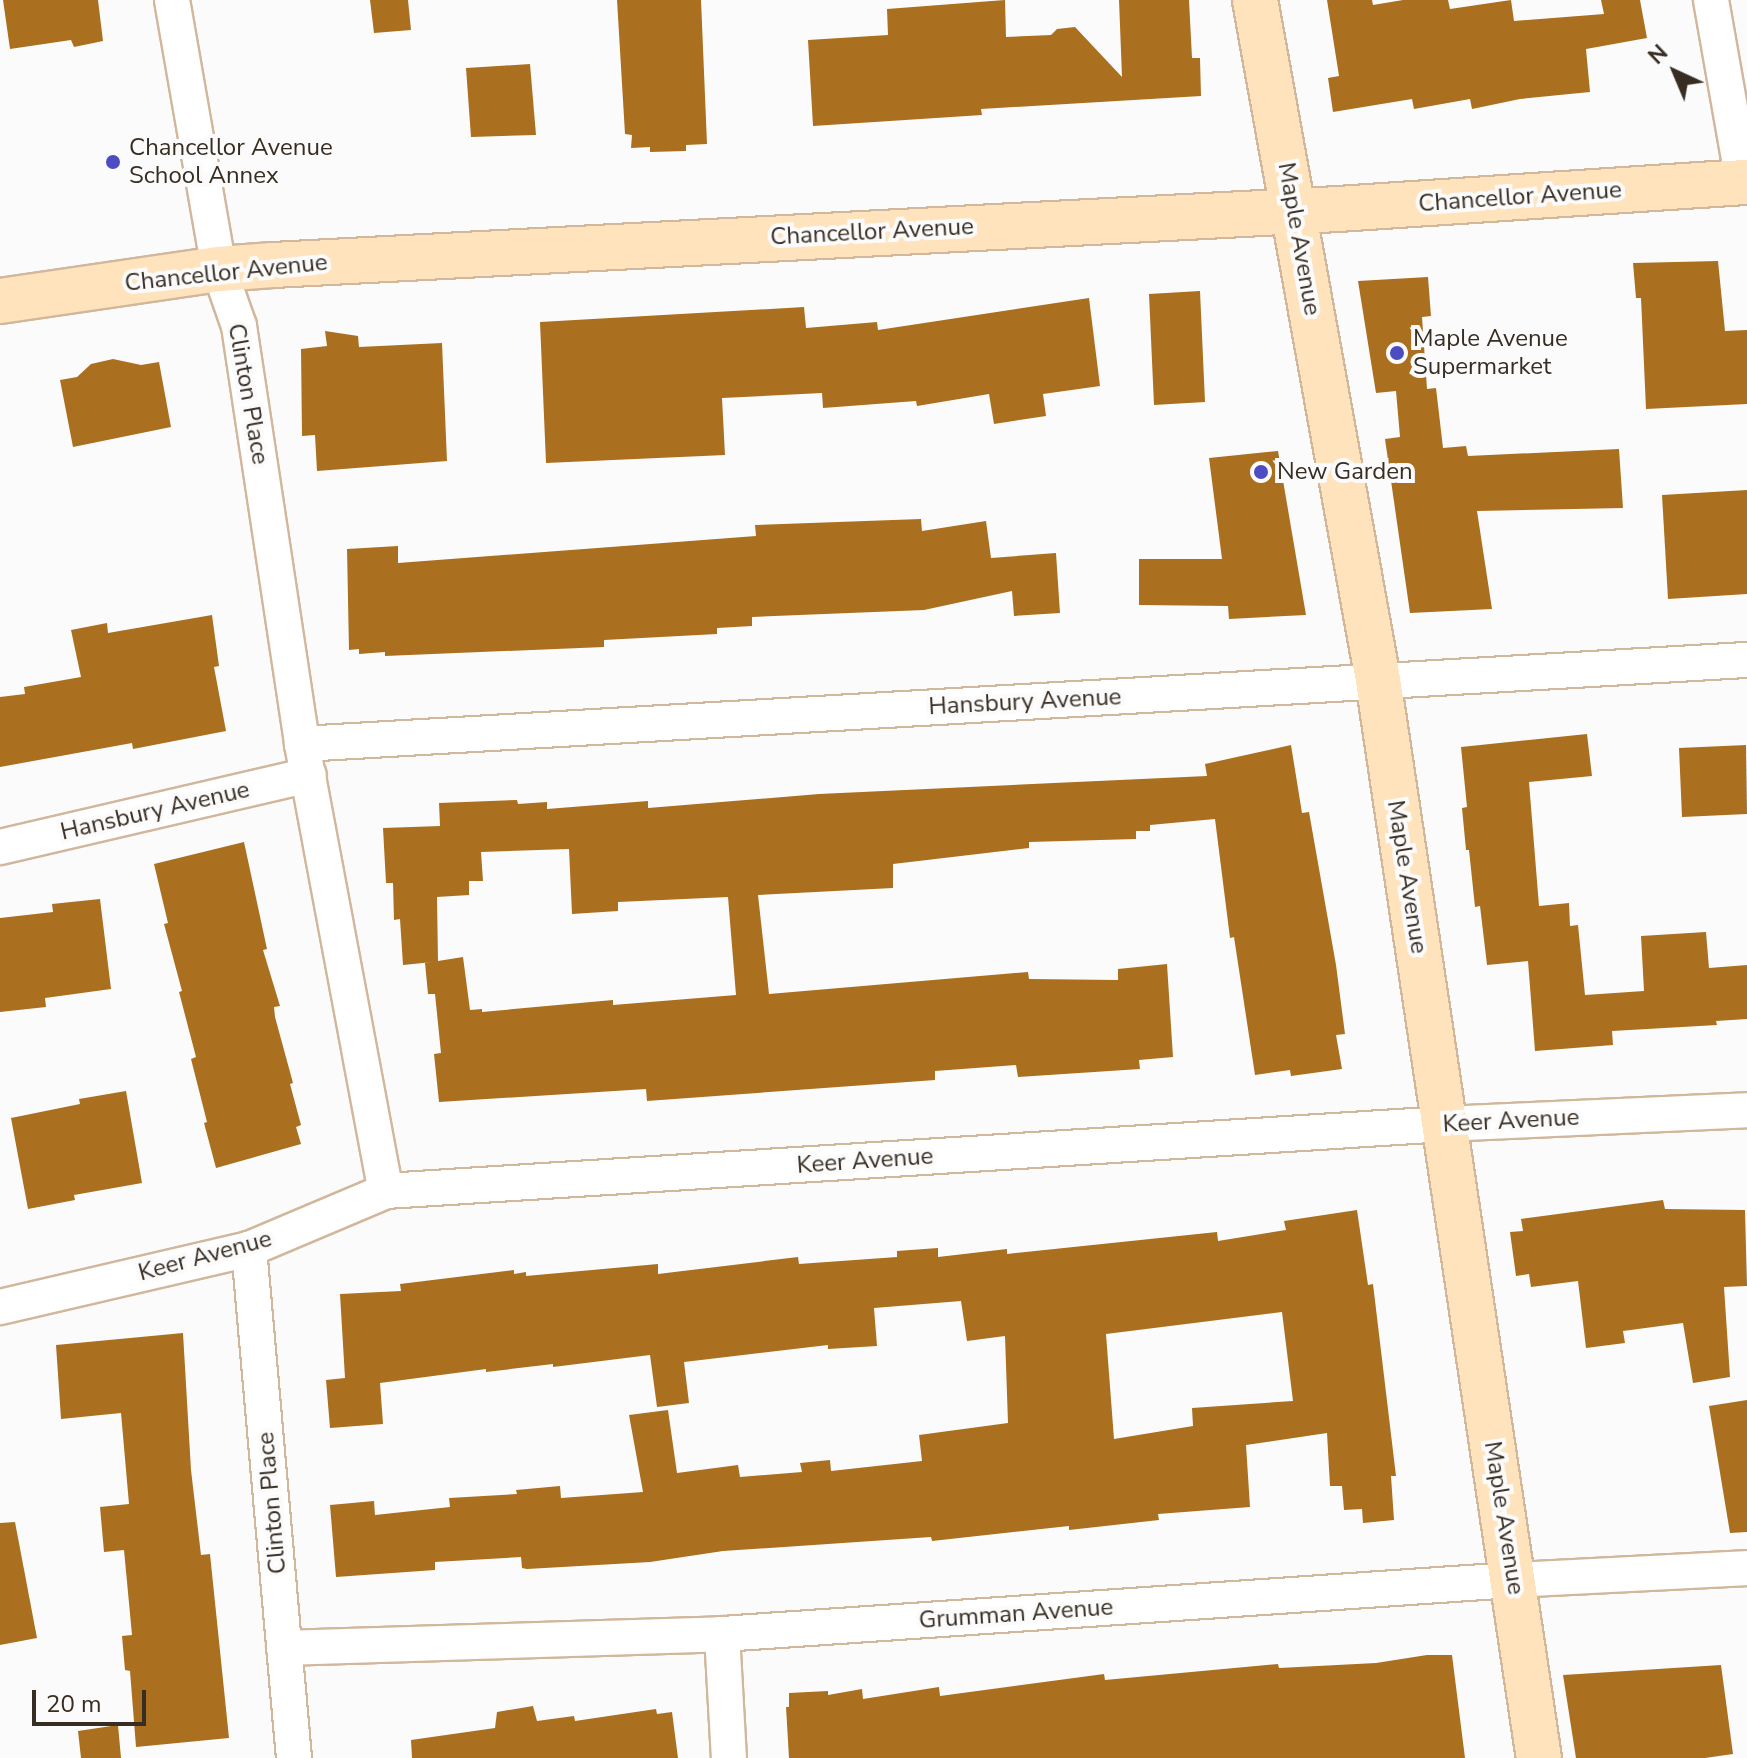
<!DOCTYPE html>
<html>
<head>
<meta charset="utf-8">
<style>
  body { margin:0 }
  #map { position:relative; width:1747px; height:1758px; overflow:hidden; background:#fbfbfb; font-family:"Nunito Sans",sans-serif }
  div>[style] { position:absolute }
  .building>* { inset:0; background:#ab6f20 }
  .roads { filter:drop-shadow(2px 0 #d1b79b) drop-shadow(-2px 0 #d1b79b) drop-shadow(0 2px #d1b79b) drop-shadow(0 -2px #d1b79b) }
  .street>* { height:34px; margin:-17px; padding:0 17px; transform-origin:17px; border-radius:17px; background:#fff }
  .secondary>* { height:44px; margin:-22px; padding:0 22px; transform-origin:22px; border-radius:22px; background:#fee3bd }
  .dots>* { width:22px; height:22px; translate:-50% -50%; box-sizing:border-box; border:4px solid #fbfbfb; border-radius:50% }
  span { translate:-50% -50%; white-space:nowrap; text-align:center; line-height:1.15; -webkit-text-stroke:8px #fbfbfb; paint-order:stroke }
  .poi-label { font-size:24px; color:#372d22 }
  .left { translate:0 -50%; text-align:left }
  .street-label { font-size:24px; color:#372d22 }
  .north { position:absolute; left:1635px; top:32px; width:80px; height:80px; -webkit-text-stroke:6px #fbfbfb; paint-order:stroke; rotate:316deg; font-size:22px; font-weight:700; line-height:32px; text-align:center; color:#372d22 }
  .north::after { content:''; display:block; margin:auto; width:28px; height:36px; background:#372d22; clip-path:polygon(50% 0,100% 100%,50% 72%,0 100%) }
  .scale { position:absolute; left:32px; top:1690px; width:114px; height:36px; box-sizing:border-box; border:4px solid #372d22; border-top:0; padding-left:10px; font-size:24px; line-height:28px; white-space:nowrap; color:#372d22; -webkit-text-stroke:6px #fbfbfb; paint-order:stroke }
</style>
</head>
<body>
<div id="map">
  <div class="building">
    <div style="clip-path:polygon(3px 0,98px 0,103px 41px,74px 47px,71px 40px,10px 49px)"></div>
    <div style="clip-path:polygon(370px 0,408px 0,411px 30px,374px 33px)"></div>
    <div style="clip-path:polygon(617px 0,701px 0,707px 144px,686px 145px,686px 151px,650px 152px,650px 147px,631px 148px,632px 135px,625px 134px)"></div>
    <div style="clip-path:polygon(1005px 0,1006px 37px,1051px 35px,1057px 29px,1075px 27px,1122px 77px,1119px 0,1189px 0,1192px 58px,1200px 58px,1201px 96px,981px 109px,982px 115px,813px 126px,808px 40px,888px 35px,887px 9px)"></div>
    <div style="clip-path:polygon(1327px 0,1372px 0,1373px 5px,1403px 0,1448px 0,1450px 9px,1511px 0,1514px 21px,1604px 14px,1601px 0,1640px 0,1647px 38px,1586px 49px,1590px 92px,1520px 99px,1472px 109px,1470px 99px,1414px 109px,1412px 99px,1333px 112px,1328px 78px,1339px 76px)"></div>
    <div style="clip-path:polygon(530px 64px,536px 135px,471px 137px,466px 68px)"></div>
    <div style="clip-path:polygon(1718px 261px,1725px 331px,1747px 330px,1747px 404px,1646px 409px,1641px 298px,1636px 298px,1633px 263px)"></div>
    <div style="clip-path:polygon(1428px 277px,1431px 316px,1422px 317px,1427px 389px,1436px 388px,1443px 448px,1466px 446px,1468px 456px,1619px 449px,1623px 508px,1477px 511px,1492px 609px,1410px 613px,1385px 439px,1400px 437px,1396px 391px,1376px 393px,1358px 281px)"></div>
    <div style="clip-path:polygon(1200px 291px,1205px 402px,1154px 405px,1149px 294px)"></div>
    <div style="clip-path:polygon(1089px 298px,1100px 386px,1043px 394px,1046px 416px,994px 424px,989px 394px,917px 406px,916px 401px,823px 408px,822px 393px,722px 398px,725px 455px,546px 463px,540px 322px,804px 307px,806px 328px,877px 322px,878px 330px)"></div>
    <div style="clip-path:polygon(325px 331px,358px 336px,359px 347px,442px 343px,447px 461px,317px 471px,315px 435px,302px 436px,301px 349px,327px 346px)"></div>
    <div style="clip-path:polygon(113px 359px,141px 365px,159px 362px,171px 427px,73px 447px,60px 380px,77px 377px,91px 364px)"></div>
    <div style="clip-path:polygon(1278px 451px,1306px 615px,1229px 619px,1228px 606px,1139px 605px,1139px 559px,1222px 559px,1209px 458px)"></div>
    <div style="clip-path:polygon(1747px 490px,1747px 594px,1668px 599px,1662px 495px)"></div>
    <div style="clip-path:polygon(921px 519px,922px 531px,986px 521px,991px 558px,1056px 553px,1060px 613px,1014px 616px,1012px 591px,924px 610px,752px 617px,752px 626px,717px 628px,717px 634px,604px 640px,604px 647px,385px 656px,385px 652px,359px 654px,359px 649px,349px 650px,347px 549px,398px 546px,398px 563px,756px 536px,755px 525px)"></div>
    <div style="clip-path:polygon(212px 615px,219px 666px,214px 667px,226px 731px,133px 749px,132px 743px,0 767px,0 697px,25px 694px,24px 687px,81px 677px,71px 630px,107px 623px,108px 633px)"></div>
    <div style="clip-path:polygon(1587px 734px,1592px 776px,1529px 782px,1539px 906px,1569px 903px,1570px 926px,1578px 925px,1585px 995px,1644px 991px,1641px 936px,1706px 932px,1709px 968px,1747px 965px,1747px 1019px,1716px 1021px,1717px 1025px,1612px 1031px,1613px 1045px,1535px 1051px,1528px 961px,1487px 965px,1480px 906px,1475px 907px,1469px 850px,1466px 850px,1462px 808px,1467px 807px,1461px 747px)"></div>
    <div style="clip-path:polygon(evenodd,1291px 745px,1302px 813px,1309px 812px,1336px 965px,1345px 1034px,1336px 1035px,1342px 1069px,1291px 1076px,1290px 1070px,1255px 1075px,1234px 937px,1230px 938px,1215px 819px,1150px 825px,1150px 831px,1136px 831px,1136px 839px,1029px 842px,1029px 848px,893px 864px,893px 888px,758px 895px,769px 994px,1028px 972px,1029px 979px,1118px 980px,1118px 969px,1167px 964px,1173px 1057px,1139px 1060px,1140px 1069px,1018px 1077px,1016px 1065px,935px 1071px,935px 1080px,647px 1101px,646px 1089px,439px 1102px,434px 1054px,441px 1053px,435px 994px,428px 994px,425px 963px,433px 962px,403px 965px,400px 919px,394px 920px,393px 883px,386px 883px,383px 828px,440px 826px,439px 803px,517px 800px,518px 804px,547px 802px,547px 809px,648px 801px,648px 808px,819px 794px,1207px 776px,1205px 764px,1291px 745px,569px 849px,572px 914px,618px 911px,618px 902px,728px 897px,736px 995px,613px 1005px,613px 1000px,482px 1012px,482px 1009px,470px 1010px,463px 957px,438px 961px,437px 897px,469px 895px,469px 881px,483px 881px,481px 852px,569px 849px)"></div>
    <div style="clip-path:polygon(1746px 745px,1747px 814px,1682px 817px,1679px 748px)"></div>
    <div style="clip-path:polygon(244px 842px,267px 949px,263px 950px,280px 1006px,274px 1007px,275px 1017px,293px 1083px,290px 1084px,301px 1125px,296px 1127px,301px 1144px,216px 1168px,204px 1123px,207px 1122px,191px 1059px,196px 1057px,179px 992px,182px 991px,164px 924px,168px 923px,154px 864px)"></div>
    <div style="clip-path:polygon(100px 899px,111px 989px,45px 998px,46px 1007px,0 1012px,0 918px,53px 912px,52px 904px)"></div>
    <div style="clip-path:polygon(126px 1091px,142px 1183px,74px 1195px,75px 1200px,28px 1209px,11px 1118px,80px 1104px,79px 1099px)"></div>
    <div style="clip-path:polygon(1663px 1200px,1665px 1209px,1745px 1210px,1747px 1286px,1724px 1287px,1730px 1377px,1693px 1383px,1683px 1323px,1623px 1331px,1625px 1343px,1586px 1348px,1578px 1281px,1531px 1287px,1529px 1274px,1516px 1276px,1510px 1232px,1523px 1231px,1521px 1219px)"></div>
    <div style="clip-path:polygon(evenodd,1357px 1210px,1368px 1285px,1373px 1284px,1396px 1476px,1391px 1476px,1394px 1520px,1363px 1523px,1362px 1509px,1344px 1510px,1342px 1486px,1330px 1486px,1327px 1433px,1246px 1445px,1250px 1507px,1158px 1514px,1159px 1520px,1069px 1530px,1069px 1526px,932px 1541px,931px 1537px,723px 1551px,650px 1562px,527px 1569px,522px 1568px,521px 1557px,435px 1562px,435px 1570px,336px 1577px,330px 1505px,374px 1501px,375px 1515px,450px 1507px,449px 1498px,517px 1494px,516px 1490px,560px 1486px,561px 1498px,643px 1492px,629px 1415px,668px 1410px,677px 1473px,738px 1465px,740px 1477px,802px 1472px,800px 1463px,830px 1460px,831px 1471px,922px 1461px,919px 1435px,1008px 1423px,1005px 1336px,967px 1341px,961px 1301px,874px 1308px,877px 1346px,828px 1349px,828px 1345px,684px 1362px,689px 1403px,657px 1407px,650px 1355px,553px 1367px,553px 1364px,486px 1372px,486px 1369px,380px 1383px,383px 1424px,330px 1428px,326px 1380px,345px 1378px,340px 1294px,401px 1291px,400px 1284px,514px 1270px,514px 1274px,526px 1272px,526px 1276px,658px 1264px,658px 1274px,798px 1257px,799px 1264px,897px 1257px,897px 1251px,938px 1248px,938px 1257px,1007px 1249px,1007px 1254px,1217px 1232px,1218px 1241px,1286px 1230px,1284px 1221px,1357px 1210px,1282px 1312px,1293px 1401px,1192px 1408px,1193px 1426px,1114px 1439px,1106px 1334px,1282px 1312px)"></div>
    <div style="clip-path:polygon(183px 1333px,191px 1470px,201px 1555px,210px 1554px,229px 1738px,136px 1747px,130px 1671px,125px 1670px,122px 1636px,132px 1635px,124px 1550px,104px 1552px,100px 1507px,129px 1504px,121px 1413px,61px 1419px,56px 1345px)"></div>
    <div style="clip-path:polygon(1747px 1400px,1747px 1532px,1730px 1533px,1709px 1406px)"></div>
    <div style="clip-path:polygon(15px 1522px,37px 1638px,0 1645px,0 1523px)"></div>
    <div style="clip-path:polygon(1427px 1655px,1452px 1655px,1465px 1758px,789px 1758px,786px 1707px,789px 1707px,789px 1693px,828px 1691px,828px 1695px,862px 1689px,863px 1699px,939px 1687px,940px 1696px,1104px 1674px,1105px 1680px,1278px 1664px,1279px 1668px,1376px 1663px)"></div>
    <div style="clip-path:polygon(1721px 1665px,1733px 1754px,1705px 1758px,1576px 1758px,1563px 1675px)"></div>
    <div style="clip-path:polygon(533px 1706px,537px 1721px,574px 1716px,575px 1721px,656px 1709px,657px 1714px,672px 1712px,678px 1758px,412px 1758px,411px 1740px,495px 1728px,497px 1712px)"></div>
    <div style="clip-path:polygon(118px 1725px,121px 1758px,81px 1758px,78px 1731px)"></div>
  </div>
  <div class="roads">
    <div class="street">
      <div style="left:172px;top:0;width:273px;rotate:80.1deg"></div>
      <div style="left:219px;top:269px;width:60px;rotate:70.7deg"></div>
      <div style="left:239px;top:326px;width:423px;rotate:81.4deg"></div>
      <div style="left:302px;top:744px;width:455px;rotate:79.4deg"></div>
      <div style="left:1711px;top:0;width:185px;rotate:80deg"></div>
      <div style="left:302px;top:744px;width:1447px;rotate:-3.33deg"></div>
      <div style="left:0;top:847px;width:317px;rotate:-13.1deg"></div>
      <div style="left:249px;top:1249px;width:511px;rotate:84.95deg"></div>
      <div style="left:0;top:1307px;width:256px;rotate:-13.1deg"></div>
      <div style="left:249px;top:1249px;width:149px;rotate:-22.9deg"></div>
      <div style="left:386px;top:1191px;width:1060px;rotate:-3.62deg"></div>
      <div style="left:1444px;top:1124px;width:303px;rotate:-2.6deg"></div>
      <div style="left:722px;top:1634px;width:124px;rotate:86.8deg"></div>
      <div style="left:284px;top:1648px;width:438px;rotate:-1.8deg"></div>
      <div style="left:722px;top:1634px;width:793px;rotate:-3.91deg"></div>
      <div style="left:1513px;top:1580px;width:234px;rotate:-2.9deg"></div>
    </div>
    <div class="secondary">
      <div style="left:1255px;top:0;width:691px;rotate:79.75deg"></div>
      <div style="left:1378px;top:680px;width:1090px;rotate:81.51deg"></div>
      <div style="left:0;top:301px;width:221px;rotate:-8.3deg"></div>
      <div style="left:219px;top:269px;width:54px;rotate:-4.2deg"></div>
      <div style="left:273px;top:265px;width:1066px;rotate:-3.01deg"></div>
      <div style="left:1338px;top:209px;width:410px;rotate:-3.8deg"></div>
    </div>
  </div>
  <div class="dots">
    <div style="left:113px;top:162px;background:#4e4cc2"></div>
    <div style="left:1397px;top:353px;background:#4e4cc2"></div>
    <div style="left:1261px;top:472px;background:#4e4cc2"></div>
  </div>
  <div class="poi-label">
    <span class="left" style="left:129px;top:162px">Chancellor Avenue<br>School Annex</span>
    <span class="left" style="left:1413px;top:353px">Maple Avenue<br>Supermarket</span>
    <span class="left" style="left:1277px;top:472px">New Garden</span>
  </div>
  <div class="street-label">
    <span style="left:1520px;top:197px;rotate:-4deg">Chancellor Avenue</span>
    <span style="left:872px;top:232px;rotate:-3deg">Chancellor Avenue</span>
    <span style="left:1299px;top:239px;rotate:80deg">Maple Avenue</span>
    <span style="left:226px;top:273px;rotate:-6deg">Chancellor Avenue</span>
    <span style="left:248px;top:394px;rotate:80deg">Clinton Place</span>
    <span style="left:1025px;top:702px;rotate:-3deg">Hansbury Avenue</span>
    <span style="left:155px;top:811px;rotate:-13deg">Hansbury Avenue</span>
    <span style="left:1407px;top:877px;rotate:81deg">Maple Avenue</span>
    <span style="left:1511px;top:1121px;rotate:-3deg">Keer Avenue</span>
    <span style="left:865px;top:1161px;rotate:-4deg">Keer Avenue</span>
    <span style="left:205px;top:1256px;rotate:-15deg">Keer Avenue</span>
    <span style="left:272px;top:1503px;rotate:-95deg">Clinton Place</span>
    <span style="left:1504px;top:1518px;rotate:81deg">Maple Avenue</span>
    <span style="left:1016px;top:1614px;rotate:-4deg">Grumman Avenue</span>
  </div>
  <div class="north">N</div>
  <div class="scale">20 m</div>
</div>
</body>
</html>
